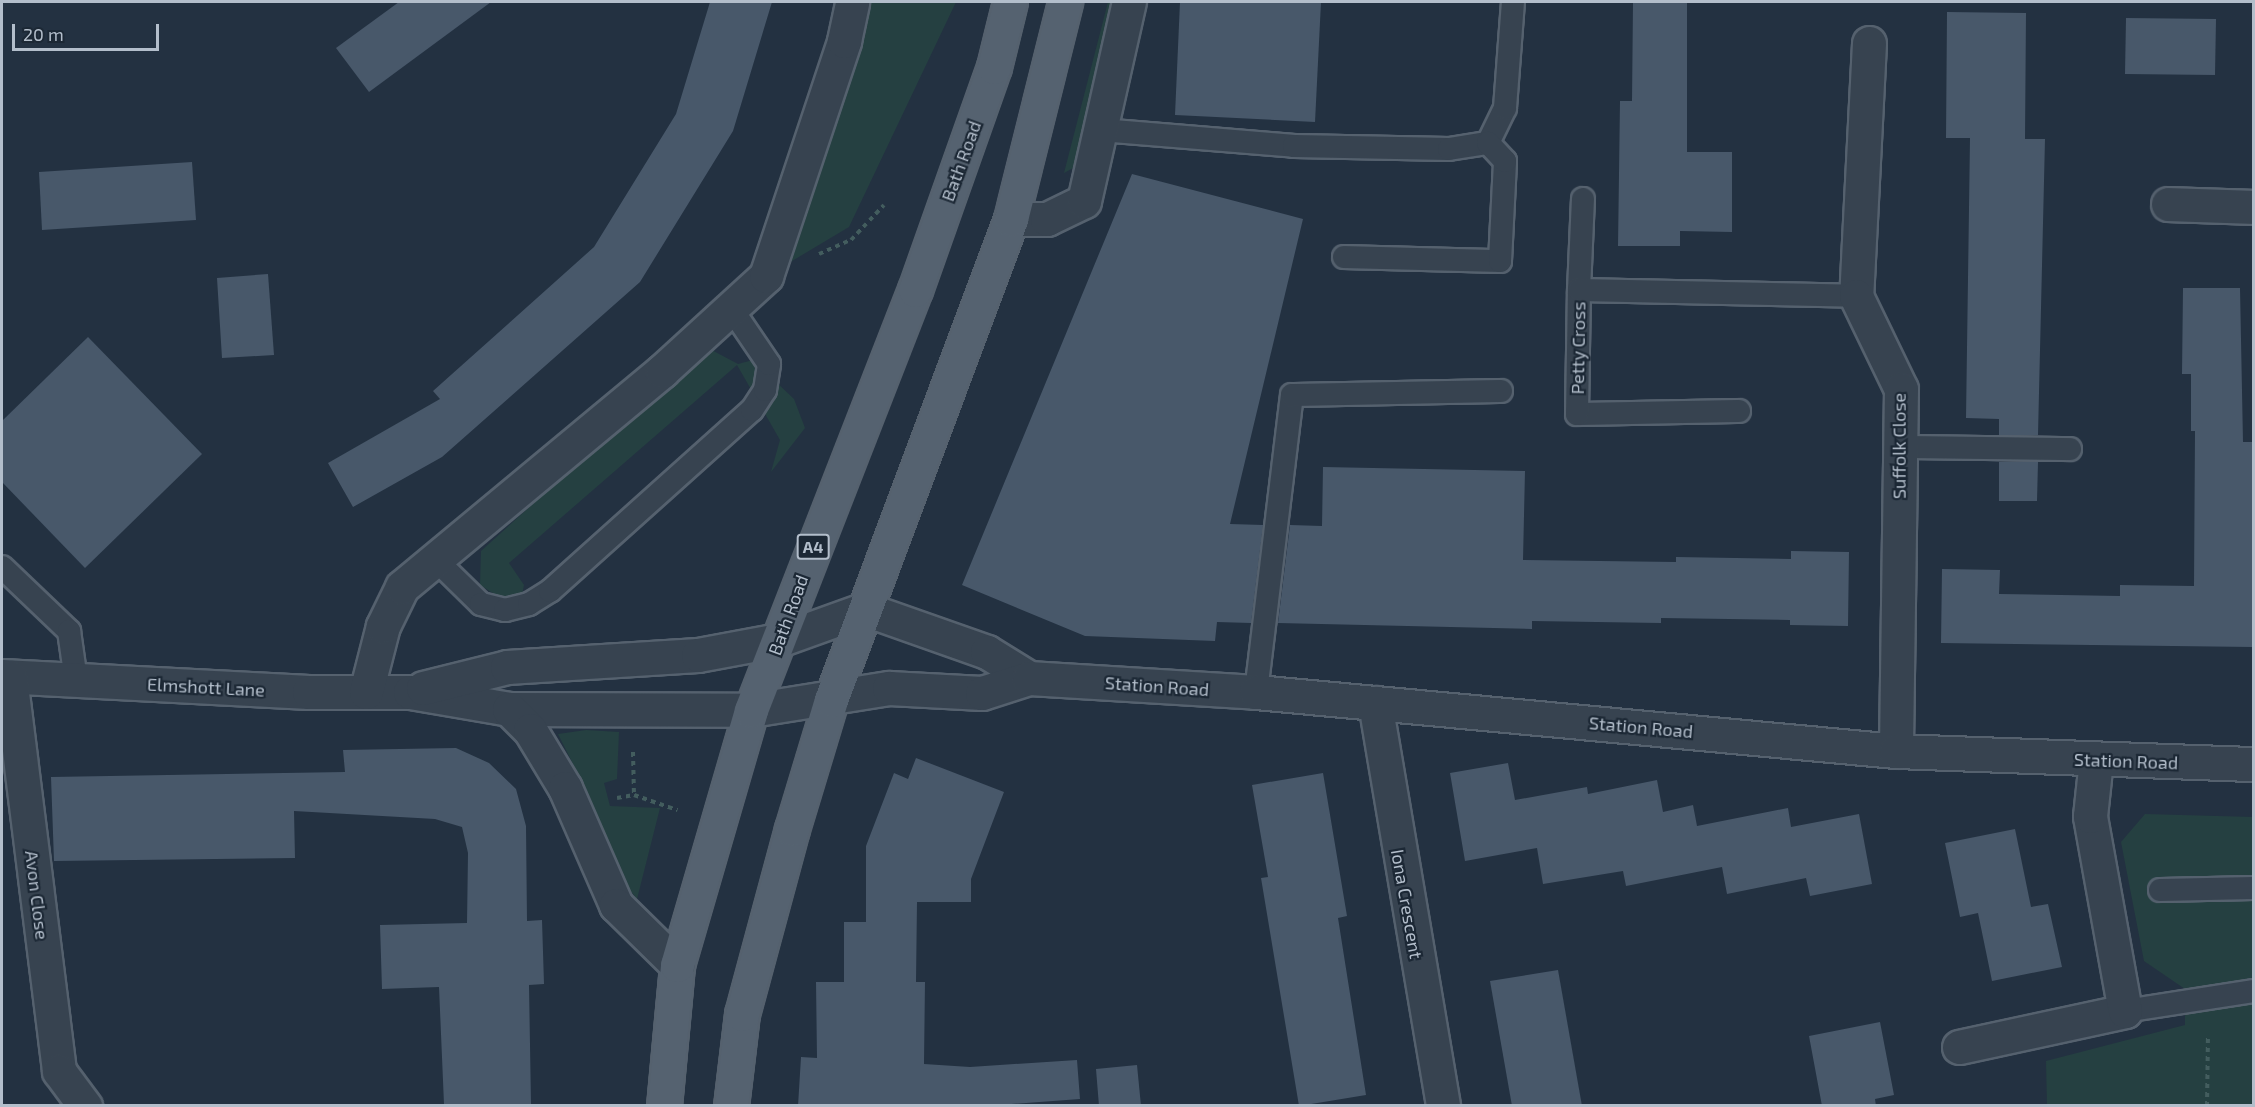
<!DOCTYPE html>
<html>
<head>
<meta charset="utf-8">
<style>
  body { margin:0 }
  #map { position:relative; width:2255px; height:1107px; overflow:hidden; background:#233141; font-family:"Exo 2",sans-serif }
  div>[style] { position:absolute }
  .green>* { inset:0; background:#254041 }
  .building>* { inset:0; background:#48586a }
  .path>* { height:4px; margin-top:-2px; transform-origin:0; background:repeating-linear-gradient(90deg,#435d5e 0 4.5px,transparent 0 9px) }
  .roads { filter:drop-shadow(2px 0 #55616e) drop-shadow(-2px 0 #55616e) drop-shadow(0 2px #55616e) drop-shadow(0 -2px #55616e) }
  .service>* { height:22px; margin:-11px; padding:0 11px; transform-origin:11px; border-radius:11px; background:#374350 }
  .minor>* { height:33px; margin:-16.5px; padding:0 16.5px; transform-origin:16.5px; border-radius:16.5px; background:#374350 }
  .tertiary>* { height:33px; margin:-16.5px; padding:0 16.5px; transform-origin:16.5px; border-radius:16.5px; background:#374350 }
  .primary>* { height:33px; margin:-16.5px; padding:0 16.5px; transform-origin:16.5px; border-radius:16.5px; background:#556270 }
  span { translate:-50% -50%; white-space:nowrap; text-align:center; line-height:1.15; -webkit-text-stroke:4.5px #1c2835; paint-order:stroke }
  .shield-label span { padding:2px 4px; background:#1c2835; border:2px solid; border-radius:4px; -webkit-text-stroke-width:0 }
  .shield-label { font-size:16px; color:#b3becb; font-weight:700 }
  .street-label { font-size:18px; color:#b3becb }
  .frame { position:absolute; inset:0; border:3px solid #b3becb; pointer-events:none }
  .scale { position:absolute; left:12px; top:24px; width:147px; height:27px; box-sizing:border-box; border:3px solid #b3becb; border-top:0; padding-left:8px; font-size:18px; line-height:21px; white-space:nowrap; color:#b3becb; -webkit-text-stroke:4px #1c2835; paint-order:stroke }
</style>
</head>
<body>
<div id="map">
  <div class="green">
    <div style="clip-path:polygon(866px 2px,956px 2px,849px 227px,782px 267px,834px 131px)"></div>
    <div style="clip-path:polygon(1108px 2px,1128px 2px,1077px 166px,1064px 173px)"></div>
    <div style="clip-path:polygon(706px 347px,738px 364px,753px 360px,794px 399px,805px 428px,771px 472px,780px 440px,737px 365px,509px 563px,524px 585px,522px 595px,499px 597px,480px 585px,481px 551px)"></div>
    <div style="clip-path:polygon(586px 730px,619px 732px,617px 779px,604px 783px,610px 806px,660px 808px,637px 899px,608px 863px,591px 800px,558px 734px)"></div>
    <div style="clip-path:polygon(2145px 814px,2253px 817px,2253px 1105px,2047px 1105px,2046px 1061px,2185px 1025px,2185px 989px,2144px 961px,2121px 842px)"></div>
  </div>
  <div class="building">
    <div style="clip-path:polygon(399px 2px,491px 2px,369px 92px,336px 48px)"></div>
    <div style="clip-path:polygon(710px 2px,772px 2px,733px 131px,640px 282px,442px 457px,353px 507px,328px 463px,440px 399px,433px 391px,594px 247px,676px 114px)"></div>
    <div style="clip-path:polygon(1180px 2px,1321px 2px,1315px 122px,1175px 115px)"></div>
    <div style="clip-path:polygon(1633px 2px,1687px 2px,1687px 152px,1732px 152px,1732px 232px,1680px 231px,1680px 246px,1618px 246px,1620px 101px,1632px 101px)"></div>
    <div style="clip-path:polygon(1947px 12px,2026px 13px,2025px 139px,2045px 139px,2038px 435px,1999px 435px,1999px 419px,1966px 418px,1970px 138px,1946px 138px)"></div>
    <div style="clip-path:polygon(2126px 18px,2216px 19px,2215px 75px,2125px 74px)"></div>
    <div style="clip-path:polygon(192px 162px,196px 220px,42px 230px,39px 172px)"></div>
    <div style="clip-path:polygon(1132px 174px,1303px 219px,1230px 524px,1263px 525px,1251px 623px,1217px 622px,1215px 641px,1085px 636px,962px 585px)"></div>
    <div style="clip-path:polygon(268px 274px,274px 355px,222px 358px,217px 278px)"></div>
    <div style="clip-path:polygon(2183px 288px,2240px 288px,2243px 442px,2252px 442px,2253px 647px,1941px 643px,1942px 569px,2000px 570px,1999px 594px,2120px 596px,2120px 585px,2194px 586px,2195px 431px,2191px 431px,2191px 374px,2182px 374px)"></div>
    <div style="clip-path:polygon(88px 337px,202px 454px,85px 568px,2px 482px,2px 421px)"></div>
    <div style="clip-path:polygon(1999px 462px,2038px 462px,2037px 501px,1999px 501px)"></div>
    <div style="clip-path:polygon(1323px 467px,1525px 471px,1523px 560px,1676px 562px,1676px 557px,1791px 559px,1791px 551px,1849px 552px,1848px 626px,1790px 625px,1790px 620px,1661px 618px,1661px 623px,1532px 621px,1532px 629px,1278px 623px,1290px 525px,1322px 526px)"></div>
    <div style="clip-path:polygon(456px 748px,489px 763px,516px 789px,526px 826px,527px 921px,542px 920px,544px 984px,529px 985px,531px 1104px,444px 1104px,439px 987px,382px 989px,380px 925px,467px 923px,468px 853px,462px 827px,435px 819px,294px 811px,295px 858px,54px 861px,51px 777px,345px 772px,343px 750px)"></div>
    <div style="clip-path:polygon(916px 758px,1004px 792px,971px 879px,971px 902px,917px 902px,916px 982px,925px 982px,924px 1064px,970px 1067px,1077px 1060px,1080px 1099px,984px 1106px,798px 1106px,801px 1057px,817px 1058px,816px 982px,844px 982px,844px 922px,866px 922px,866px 846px,894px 773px,908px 779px)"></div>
    <div style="clip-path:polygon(1508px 763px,1515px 800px,1587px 787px,1588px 794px,1657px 780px,1663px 812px,1693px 805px,1697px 826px,1788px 808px,1791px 827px,1859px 814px,1872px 884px,1810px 896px,1806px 878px,1727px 894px,1722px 867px,1626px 886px,1623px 871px,1543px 884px,1537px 848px,1465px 861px,1450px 773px)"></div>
    <div style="clip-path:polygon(1323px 773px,1347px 916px,1338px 918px,1366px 1095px,1299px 1106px,1261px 878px,1268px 877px,1252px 785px)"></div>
    <div style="clip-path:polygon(2015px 829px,2031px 907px,2048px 904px,2062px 967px,1992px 981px,1978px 913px,1960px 917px,1945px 843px)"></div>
    <div style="clip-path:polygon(1558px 970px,1582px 1106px,1512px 1106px,1490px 981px)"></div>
    <div style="clip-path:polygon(1880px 1022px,1894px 1095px,1875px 1099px,1876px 1106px,1822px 1106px,1809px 1036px)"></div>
    <div style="clip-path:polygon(1137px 1065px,1141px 1106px,1099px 1106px,1096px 1069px)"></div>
  </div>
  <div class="path">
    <div style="left:819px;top:254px;width:35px;rotate:-24deg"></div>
    <div style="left:851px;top:240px;width:48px;rotate:-46.7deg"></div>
    <div style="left:633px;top:752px;width:43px;rotate:88.7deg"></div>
    <div style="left:634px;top:795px;width:46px;rotate:19.2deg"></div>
    <div style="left:617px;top:798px;width:17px;rotate:-10deg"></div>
    <div style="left:2207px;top:1106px;width:71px;rotate:-89.2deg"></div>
  </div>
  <div class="roads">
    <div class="service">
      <div style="left:1101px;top:130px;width:194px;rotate:4.7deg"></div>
      <div style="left:1294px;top:146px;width:155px;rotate:1.1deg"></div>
      <div style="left:1449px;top:149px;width:39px;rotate:-9deg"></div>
      <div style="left:1488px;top:143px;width:39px;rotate:-64deg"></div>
      <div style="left:1505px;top:108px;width:106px;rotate:-85.7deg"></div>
      <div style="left:1344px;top:257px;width:156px;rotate:1.5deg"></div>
      <div style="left:1500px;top:261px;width:100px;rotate:-87.1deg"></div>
      <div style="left:1505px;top:161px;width:25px;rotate:-133deg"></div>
      <div style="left:1579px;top:290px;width:91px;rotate:-87.5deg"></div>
      <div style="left:1739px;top:411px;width:162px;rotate:178.9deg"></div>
      <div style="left:1577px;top:414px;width:124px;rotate:-89.1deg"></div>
      <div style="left:1579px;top:290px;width:277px;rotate:1.2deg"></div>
      <div style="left:1900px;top:447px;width:170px;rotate:0.7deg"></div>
      <div style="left:435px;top:559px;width:64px;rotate:44.4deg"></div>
      <div style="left:481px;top:604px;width:25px;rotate:14deg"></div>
      <div style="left:505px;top:610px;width:25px;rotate:-14deg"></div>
      <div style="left:529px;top:604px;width:25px;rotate:-32deg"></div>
      <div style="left:550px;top:591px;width:271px;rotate:-41.9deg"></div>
      <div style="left:752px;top:410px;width:24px;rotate:-57deg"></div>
      <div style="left:765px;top:390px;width:26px;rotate:-81deg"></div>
      <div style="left:769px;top:364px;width:68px;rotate:-124.2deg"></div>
      <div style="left:2px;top:567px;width:93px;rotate:43.7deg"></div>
      <div style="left:69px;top:631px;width:49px;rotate:81.9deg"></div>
      <div style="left:1256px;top:692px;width:299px;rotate:-83.1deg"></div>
      <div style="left:1292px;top:395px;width:209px;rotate:-1.1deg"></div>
      <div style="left:2160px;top:890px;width:94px;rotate:-1.2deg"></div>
      <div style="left:2125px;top:1011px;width:131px;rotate:-8.8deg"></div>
    </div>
    <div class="minor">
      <div style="left:1869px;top:43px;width:253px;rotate:92.9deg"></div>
      <div style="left:1856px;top:296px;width:103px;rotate:64.2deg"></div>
      <div style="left:1901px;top:389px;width:362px;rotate:90.8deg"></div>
      <div style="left:2168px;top:204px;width:86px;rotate:2deg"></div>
      <div style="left:1011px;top:219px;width:36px"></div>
      <div style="left:1047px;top:219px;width:41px;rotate:-25.9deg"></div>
      <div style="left:1084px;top:201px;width:204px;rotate:-77.3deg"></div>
      <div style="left:2px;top:676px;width:307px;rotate:3deg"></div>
      <div style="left:309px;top:692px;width:101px"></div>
      <div style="left:410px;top:692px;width:100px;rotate:9.7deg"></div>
      <div style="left:509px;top:709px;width:242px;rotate:0.2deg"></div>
      <div style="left:10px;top:677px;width:397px;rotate:82.9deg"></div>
      <div style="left:59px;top:1071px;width:44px;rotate:53.4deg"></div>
      <div style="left:423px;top:688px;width:87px;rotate:-14deg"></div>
      <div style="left:507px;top:667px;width:191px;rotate:-3.6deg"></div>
      <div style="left:698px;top:655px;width:82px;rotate:-10.5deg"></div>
      <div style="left:366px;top:692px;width:68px;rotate:-75.6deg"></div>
      <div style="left:383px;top:626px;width:43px;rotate:-64deg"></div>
      <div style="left:402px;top:587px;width:338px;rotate:-39.7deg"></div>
      <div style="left:662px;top:371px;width:141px;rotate:-42.4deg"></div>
      <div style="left:766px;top:276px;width:248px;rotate:-71.6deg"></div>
      <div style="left:844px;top:41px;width:40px;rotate:-78deg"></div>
      <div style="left:1375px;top:703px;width:409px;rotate:80.4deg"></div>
      <div style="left:509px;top:709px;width:30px;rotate:45deg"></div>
      <div style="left:530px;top:730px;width:68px;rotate:58.9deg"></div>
      <div style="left:565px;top:788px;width:128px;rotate:66.4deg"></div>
      <div style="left:616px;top:905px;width:86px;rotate:44.5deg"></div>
      <div style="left:1959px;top:1047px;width:170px;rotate:-12.2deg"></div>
      <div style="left:2125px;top:1011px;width:198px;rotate:-100.2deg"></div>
      <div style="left:2090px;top:816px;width:56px;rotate:-83.9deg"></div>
    </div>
    <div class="tertiary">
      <div style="left:779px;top:640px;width:91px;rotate:-19.8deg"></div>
      <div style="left:865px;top:609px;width:129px;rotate:19.4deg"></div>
      <div style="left:987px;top:652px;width:49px;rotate:31.8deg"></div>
      <div style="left:751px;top:710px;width:140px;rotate:-9.1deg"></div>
      <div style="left:889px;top:688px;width:93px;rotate:3.1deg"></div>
      <div style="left:982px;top:693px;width:49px;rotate:-17.7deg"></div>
      <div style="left:1029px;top:678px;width:227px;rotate:3.5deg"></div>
      <div style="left:1256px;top:692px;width:643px;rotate:5.27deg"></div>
      <div style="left:1896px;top:751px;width:358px;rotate:2.1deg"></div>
    </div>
    <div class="primary">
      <div style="left:664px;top:1106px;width:142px;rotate:-84.7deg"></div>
      <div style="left:677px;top:965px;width:266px;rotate:-73.8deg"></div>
      <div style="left:751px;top:710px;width:451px;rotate:-68.7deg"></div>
      <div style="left:915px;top:290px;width:237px;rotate:-70.5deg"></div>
      <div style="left:994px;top:67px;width:67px;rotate:-76.2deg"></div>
      <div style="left:731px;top:1106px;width:93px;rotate:-83.2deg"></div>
      <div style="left:742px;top:1014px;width:192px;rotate:-74.9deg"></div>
      <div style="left:792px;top:829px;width:135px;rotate:-73.2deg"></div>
      <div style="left:831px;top:700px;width:514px;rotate:-69.48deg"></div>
      <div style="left:1011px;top:219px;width:224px;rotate:-76deg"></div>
    </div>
  </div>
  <div class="shield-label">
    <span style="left:813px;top:547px">A4</span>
  </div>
  <div class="street-label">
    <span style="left:961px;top:161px;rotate:-70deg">Bath Road</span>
    <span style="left:1578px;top:348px;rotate:-89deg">Petty Cross</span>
    <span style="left:1899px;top:446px;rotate:-90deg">Suffolk Close</span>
    <span style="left:788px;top:615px;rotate:-70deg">Bath Road</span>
    <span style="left:1157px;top:686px;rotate:4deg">Station Road</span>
    <span style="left:206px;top:687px;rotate:3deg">Elmshott Lane</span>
    <span style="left:1641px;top:727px;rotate:5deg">Station Road</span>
    <span style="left:2126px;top:761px;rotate:2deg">Station Road</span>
    <span style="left:37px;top:895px;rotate:83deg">Avon Close</span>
    <span style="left:1407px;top:904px;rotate:80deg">Iona Crescent</span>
  </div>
  <div class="frame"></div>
  <div class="scale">20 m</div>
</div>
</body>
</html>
